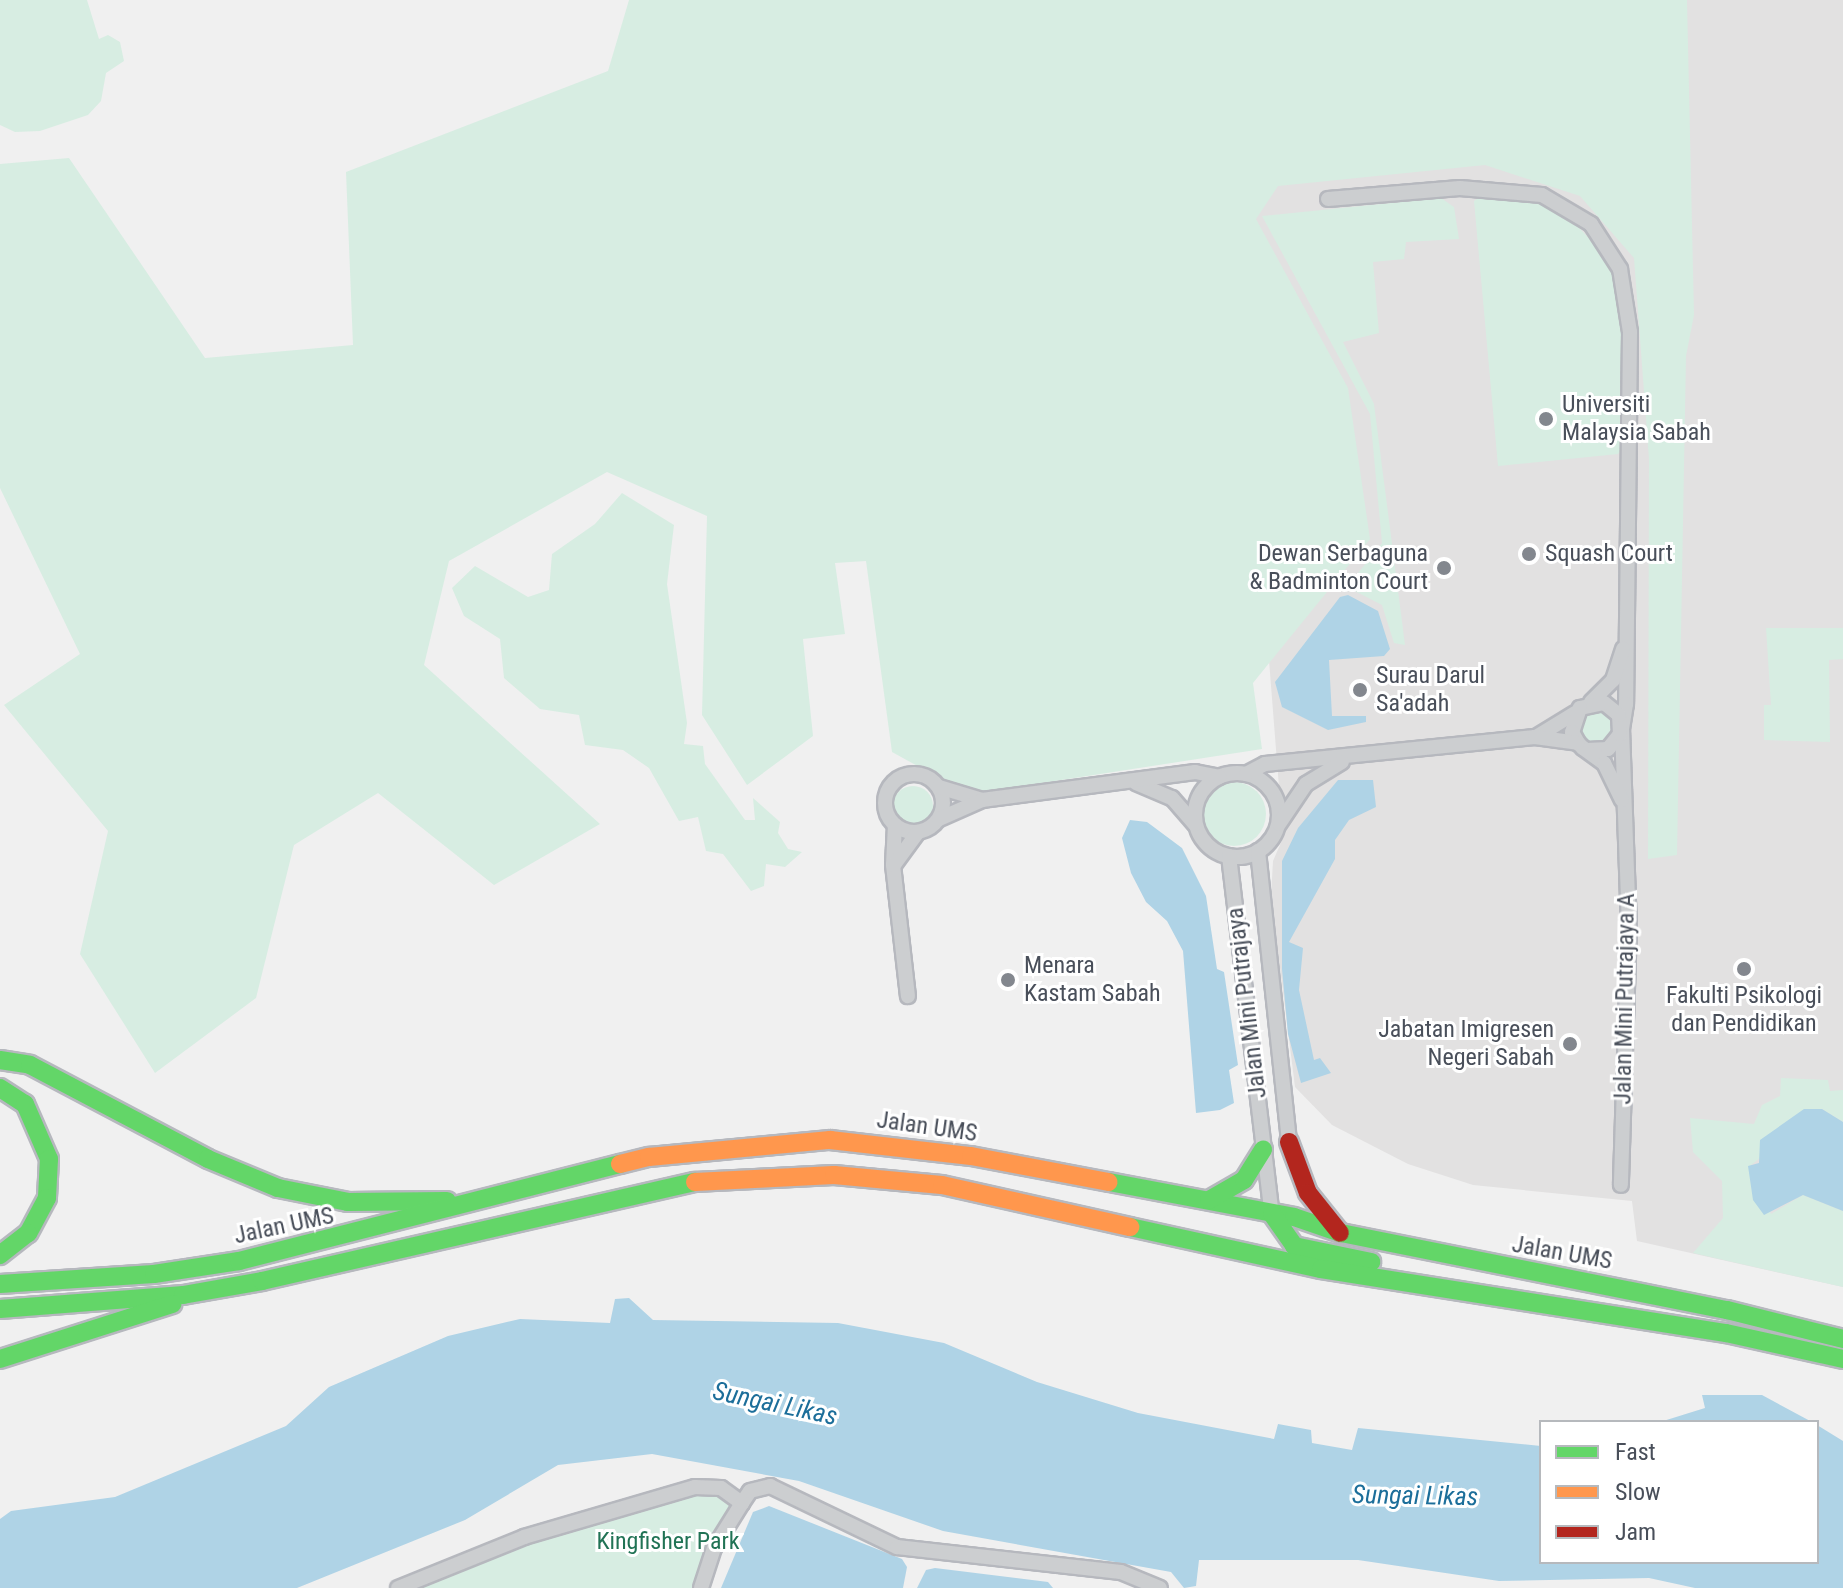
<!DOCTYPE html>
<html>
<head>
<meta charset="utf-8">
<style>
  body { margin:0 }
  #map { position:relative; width:1843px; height:1588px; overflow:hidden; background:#f0f0f0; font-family:"Roboto Condensed",sans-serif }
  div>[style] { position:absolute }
  .education>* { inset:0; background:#e2e1e1 }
  .green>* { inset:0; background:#d7ede2 }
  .round { border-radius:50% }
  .water>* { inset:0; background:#afd3e6 }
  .roads { filter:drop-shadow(2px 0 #b6b8be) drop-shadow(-2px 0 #b6b8be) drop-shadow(0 2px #b6b8be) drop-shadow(0 -2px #b6b8be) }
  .street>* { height:14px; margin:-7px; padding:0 7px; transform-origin:7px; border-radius:7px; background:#ccced0 }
  .street>.ring { margin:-7px; padding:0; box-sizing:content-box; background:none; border:14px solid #ccced0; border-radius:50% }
  .fast>* { height:18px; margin:-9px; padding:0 9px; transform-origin:9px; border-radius:9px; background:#63d668 }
  .slow>* { height:18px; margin:-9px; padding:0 9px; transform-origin:9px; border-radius:9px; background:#ff974d }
  .jam>* { height:18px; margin:-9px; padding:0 9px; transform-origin:9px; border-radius:9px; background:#b3261e }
  .dots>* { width:22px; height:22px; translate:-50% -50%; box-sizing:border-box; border:4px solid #fff; border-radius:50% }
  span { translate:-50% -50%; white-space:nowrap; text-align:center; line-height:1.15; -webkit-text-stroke:6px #fff; paint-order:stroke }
  .poi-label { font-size:24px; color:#494f5a }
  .left { translate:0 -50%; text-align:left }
  .right { translate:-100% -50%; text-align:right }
  .street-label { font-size:24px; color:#494f5a }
  .park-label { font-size:24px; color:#217355 }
  .water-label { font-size:26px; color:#1c6e9a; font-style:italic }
  .legend { position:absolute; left:1539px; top:1420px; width:280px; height:144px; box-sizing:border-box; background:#fff; border:2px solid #b6b9bd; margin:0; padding:10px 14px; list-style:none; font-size:24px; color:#494f5a }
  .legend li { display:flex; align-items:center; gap:16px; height:40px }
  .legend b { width:40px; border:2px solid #b6b9bd }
</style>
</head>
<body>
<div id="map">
  <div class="education">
    <div style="clip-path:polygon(1217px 0,1843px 0,1843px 1287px,1637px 1241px,1632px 1201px,1473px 1185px,1408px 1164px,1332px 1125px,1295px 1087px,1271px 896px,1273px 861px,1283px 838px)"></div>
  </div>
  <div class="green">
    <div style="clip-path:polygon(0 0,87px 0,99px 39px,108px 35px,120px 42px,124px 61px,106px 73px,101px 101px,88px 115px,40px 131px,15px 132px,0 125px)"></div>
    <div style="clip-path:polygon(629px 0,1687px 0,1694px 315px,1686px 356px,1677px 855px,1648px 859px,1649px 459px,1634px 258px,1580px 196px,1485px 165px,1278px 186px,1256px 219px,1348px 388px,1370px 539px,1253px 683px,1262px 749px,978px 793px,932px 774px,892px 752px,866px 561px,835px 563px,845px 634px,803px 639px,813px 736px,747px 785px,702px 715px,707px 516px,607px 472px,449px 561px,424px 665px,600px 824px,494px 885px,378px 793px,294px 845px,256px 998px,155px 1073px,80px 954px,108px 831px,4px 705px,80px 654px,0 488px,0 164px,69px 158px,205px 358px,353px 345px,346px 172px,608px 71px)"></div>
    <div style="clip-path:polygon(1485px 193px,1542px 203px,1568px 216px,1614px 265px,1626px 304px,1625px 445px,1618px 454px,1498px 466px,1474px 201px)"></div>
    <div style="clip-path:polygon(1441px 198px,1454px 207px,1459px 239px,1406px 242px,1404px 259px,1373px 262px,1379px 333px,1343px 342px,1374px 404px,1405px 645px,1394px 643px,1382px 605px,1347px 587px,1382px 543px,1370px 414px,1262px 216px)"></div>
    <div style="clip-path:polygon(622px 493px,674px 525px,667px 584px,687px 723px,684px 744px,703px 746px,705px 764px,745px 820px,755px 820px,753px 798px,780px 822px,778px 833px,788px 849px,802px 852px,785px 867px,766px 864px,764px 886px,751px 891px,723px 854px,706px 851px,698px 817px,679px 821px,649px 768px,623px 750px,585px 745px,579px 715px,540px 709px,504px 678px,500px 639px,464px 616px,452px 588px,475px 566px,528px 597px,549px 590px,552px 554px,595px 524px)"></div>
    <div style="clip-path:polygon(1766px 628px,1843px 628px,1843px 659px,1829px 660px,1830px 742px,1764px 740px,1764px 705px,1771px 705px)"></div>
    <div class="round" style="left:1580px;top:710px;width:34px;height:34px"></div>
    <div class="round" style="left:1202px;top:782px;width:64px;height:64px"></div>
    <div class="round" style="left:893px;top:786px;width:40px;height:40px"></div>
    <div style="clip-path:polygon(1781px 1078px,1828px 1080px,1830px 1091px,1843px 1090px,1843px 1122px,1822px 1109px,1751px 1165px,1771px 1214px,1803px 1195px,1843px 1211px,1843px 1287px,1693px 1253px,1723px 1218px,1722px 1181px,1693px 1152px,1690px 1118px,1754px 1124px,1762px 1105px,1780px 1096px)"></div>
    <div style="clip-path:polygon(721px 1488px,742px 1503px,701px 1588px,398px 1588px,524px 1537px,673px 1494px)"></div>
  </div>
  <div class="water">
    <div style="clip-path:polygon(1348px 595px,1378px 611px,1390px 649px,1384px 656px,1329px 660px,1332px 716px,1366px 716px,1366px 722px,1328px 730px,1282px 707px,1275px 682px,1340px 597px)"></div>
    <div style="clip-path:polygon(1338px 780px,1373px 780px,1376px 807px,1349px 820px,1335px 840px,1335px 859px,1289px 942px,1303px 948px,1299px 990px,1314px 1060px,1320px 1058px,1331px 1073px,1301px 1083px,1288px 1034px,1282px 969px,1282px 861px,1298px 828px)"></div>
    <div style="clip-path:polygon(1130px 820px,1147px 822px,1182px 848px,1206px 896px,1217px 969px,1224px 972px,1238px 1065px,1229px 1070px,1234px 1103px,1220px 1110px,1196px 1113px,1183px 951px,1167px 921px,1146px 902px,1131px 873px,1122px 838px)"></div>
    <div style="clip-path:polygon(1804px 1109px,1822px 1109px,1843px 1122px,1843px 1211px,1803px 1195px,1764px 1215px,1753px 1200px,1748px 1166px,1759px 1163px,1760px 1140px)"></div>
    <div style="clip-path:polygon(629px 1298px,653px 1320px,838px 1323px,944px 1343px,1037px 1382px,1138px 1413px,1274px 1439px,1278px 1424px,1311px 1430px,1312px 1443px,1352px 1450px,1358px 1428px,1541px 1446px,1541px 1562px,1817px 1562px,1817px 1425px,1843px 1441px,1843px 1588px,1695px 1588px,1649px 1578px,1499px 1581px,1358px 1560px,1199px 1560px,1196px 1586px,1184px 1588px,1171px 1572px,943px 1531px,799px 1481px,652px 1454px,558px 1465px,465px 1520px,297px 1588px,0 1588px,0 1519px,11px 1511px,115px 1497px,286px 1426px,329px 1387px,448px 1336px,520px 1319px,610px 1323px,615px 1299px)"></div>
    <div style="clip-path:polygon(1702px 1395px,1762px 1395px,1812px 1422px,1660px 1422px,1705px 1408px)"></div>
    <div style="clip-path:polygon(769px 1506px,902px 1559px,907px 1567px,903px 1588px,721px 1588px,753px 1512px)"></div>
    <div style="clip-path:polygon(935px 1568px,1048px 1582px,1053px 1588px,917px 1588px,926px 1570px)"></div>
  </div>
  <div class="roads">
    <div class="street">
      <div style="left:1328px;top:199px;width:132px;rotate:-4.8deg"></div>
      <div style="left:1460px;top:188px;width:82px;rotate:4.9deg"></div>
      <div style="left:1542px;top:195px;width:57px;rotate:30.6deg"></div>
      <div style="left:1591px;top:224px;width:54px;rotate:57.2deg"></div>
      <div style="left:1620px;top:269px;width:64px;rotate:81deg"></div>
      <div style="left:1630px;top:332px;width:372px;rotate:90.6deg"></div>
      <div style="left:1626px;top:704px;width:24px;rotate:99deg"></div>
      <div style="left:1622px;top:728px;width:198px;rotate:88deg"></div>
      <div style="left:1629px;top:926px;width:259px;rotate:91.8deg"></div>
      <div style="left:1591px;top:702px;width:31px;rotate:-45deg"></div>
      <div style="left:1613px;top:680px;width:33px;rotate:-72deg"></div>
      <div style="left:1536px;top:737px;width:46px;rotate:-31.6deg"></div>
      <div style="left:1587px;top:750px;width:21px;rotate:-3deg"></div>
      <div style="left:1608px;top:749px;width:19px;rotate:-51deg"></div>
      <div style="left:1620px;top:734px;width:19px;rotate:-93deg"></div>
      <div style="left:1619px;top:715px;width:19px;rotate:-141deg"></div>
      <div style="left:1604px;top:703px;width:25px;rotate:168deg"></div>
      <div style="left:1580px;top:708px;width:25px;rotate:108deg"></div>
      <div style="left:1572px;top:732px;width:13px;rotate:61deg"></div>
      <div style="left:1578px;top:743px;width:7px;rotate:45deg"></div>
      <div style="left:1583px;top:748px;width:26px;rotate:36deg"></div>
      <div style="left:1604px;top:763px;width:41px;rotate:64.1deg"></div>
      <div class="ring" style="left:1195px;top:773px;width:70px;height:70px"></div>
      <div class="ring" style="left:885px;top:774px;width:44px;height:44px"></div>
      <div style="left:1246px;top:774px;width:21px;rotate:-28deg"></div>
      <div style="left:1265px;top:764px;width:271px;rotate:-5.7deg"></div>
      <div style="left:1535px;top:737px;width:43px;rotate:7.9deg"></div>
      <div style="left:1136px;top:783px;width:39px;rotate:23deg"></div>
      <div style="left:1172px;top:798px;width:35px;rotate:49deg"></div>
      <div style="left:939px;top:787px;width:45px;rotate:16.8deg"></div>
      <div style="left:982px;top:800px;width:215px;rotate:-7.5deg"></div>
      <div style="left:1195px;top:772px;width:25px;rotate:11deg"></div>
      <div style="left:939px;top:819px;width:47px;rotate:-23.8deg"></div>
      <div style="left:1279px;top:824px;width:48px;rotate:-56deg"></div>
      <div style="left:1306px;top:784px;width:42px;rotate:-31.4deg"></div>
      <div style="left:895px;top:825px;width:40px;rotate:92.9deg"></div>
      <div style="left:893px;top:865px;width:132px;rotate:83.5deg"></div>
      <div style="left:1258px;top:851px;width:293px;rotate:83.9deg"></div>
      <div style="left:1229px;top:856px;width:361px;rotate:83.2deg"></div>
      <div style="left:894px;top:865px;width:41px;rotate:-54deg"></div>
      <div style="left:398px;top:1588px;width:136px;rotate:-22deg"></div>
      <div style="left:524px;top:1537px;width:178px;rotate:-16.3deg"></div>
      <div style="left:695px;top:1487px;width:26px;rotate:2deg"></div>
      <div style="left:721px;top:1488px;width:26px;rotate:36deg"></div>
      <div style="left:701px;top:1588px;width:42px;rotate:-72deg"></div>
      <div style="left:714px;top:1548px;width:53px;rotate:-58.1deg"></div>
      <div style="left:742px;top:1503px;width:14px;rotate:-56deg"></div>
      <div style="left:750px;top:1491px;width:21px;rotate:-14deg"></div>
      <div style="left:770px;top:1486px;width:141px;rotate:25.7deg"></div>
      <div style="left:897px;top:1547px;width:225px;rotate:6.4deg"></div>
      <div style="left:1121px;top:1572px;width:42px;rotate:22.3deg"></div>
    </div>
    <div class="fast">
      <div style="left:0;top:1060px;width:30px;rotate:9deg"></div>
      <div style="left:30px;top:1065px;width:201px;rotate:27.8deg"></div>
      <div style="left:208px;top:1159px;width:76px;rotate:22.5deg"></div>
      <div style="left:278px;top:1188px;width:71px;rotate:11.3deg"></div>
      <div style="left:348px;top:1202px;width:99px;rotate:-0.6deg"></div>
      <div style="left:0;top:1088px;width:30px;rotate:33deg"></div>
      <div style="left:25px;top:1104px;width:60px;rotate:66.4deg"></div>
      <div style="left:49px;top:1159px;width:39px;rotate:93deg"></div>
      <div style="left:47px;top:1198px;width:40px;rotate:118deg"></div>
      <div style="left:28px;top:1233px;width:36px;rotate:142deg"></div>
      <div style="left:1109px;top:1182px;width:188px;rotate:10.7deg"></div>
      <div style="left:1294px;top:1217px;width:50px;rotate:18.8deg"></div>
      <div style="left:1341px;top:1233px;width:394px;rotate:11.3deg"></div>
      <div style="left:1727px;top:1310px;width:120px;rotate:14deg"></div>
      <div style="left:1209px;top:1200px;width:40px;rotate:-29.7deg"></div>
      <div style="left:1244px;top:1180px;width:36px;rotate:-58deg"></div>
      <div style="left:1272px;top:1214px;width:39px;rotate:55deg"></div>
      <div style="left:1294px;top:1246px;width:79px;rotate:11.7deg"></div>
      <div style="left:1130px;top:1227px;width:196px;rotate:12.4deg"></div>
      <div style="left:1321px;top:1269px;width:410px;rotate:9deg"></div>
      <div style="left:1726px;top:1333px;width:120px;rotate:12.5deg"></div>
      <div style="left:0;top:1284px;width:154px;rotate:-3.7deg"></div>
      <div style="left:154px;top:1274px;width:86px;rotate:-8.7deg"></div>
      <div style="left:239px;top:1261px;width:393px;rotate:-14.3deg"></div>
      <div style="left:0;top:1309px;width:184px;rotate:-4.4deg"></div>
      <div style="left:183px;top:1295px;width:80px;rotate:-10deg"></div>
      <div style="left:262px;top:1281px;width:444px;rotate:-12.9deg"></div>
      <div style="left:0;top:1359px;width:181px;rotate:-17.7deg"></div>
    </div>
    <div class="slow">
      <div style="left:620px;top:1164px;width:30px;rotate:-14deg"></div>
      <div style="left:649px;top:1157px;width:182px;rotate:-5.4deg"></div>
      <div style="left:830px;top:1140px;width:142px;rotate:6.5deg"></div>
      <div style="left:971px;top:1156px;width:140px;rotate:10.7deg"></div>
      <div style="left:695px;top:1182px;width:139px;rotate:-2.9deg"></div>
      <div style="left:834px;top:1175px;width:108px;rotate:5.3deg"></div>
      <div style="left:942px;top:1185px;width:193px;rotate:12.6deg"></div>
    </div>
    <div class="jam">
      <div style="left:1289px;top:1142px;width:54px;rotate:69.6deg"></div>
      <div style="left:1308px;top:1193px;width:51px;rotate:51.3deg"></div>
    </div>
  </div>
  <div class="dots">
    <div style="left:1546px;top:419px;background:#83878e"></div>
    <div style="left:1529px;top:554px;background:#83878e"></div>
    <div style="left:1444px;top:568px;background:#83878e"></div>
    <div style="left:1360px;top:690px;background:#83878e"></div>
    <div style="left:1744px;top:969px;background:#83878e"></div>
    <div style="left:1008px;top:980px;background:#83878e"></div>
    <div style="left:1570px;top:1044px;background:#83878e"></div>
  </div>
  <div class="poi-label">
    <span class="left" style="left:1562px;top:419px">Universiti<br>Malaysia Sabah</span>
    <span class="right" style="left:1428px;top:568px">Dewan Serbaguna<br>&amp; Badminton Court</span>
    <span class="left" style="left:1545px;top:554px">Squash Court</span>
    <span class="left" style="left:1376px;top:690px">Surau Darul<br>Sa'adah</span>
    <span class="left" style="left:1024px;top:980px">Menara<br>Kastam Sabah</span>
    <span style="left:1744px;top:1010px">Fakulti Psikologi<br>dan Pendidikan</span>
    <span class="right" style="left:1554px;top:1044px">Jabatan Imigresen<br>Negeri Sabah</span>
  </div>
  <div class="street-label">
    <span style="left:1625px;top:999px;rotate:-89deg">Jalan Mini Putrajaya A</span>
    <span style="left:1247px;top:1003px;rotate:-97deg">Jalan Mini Putrajaya</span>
    <span style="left:927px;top:1127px;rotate:8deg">Jalan UMS</span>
    <span style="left:284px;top:1226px;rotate:-12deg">Jalan UMS</span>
    <span style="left:1562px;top:1253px;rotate:10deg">Jalan UMS</span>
  </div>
  <div class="park-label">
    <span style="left:668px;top:1542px">Kingfisher Park</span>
  </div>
  <div class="water-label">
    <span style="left:775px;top:1404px;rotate:12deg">Sungai Likas</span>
    <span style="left:1415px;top:1496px;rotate:1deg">Sungai Likas</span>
  </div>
  <ul class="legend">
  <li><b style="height:10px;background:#63d668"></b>Fast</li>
  <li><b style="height:10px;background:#ff974d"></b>Slow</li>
  <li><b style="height:10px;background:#b3261e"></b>Jam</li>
  </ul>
</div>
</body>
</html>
